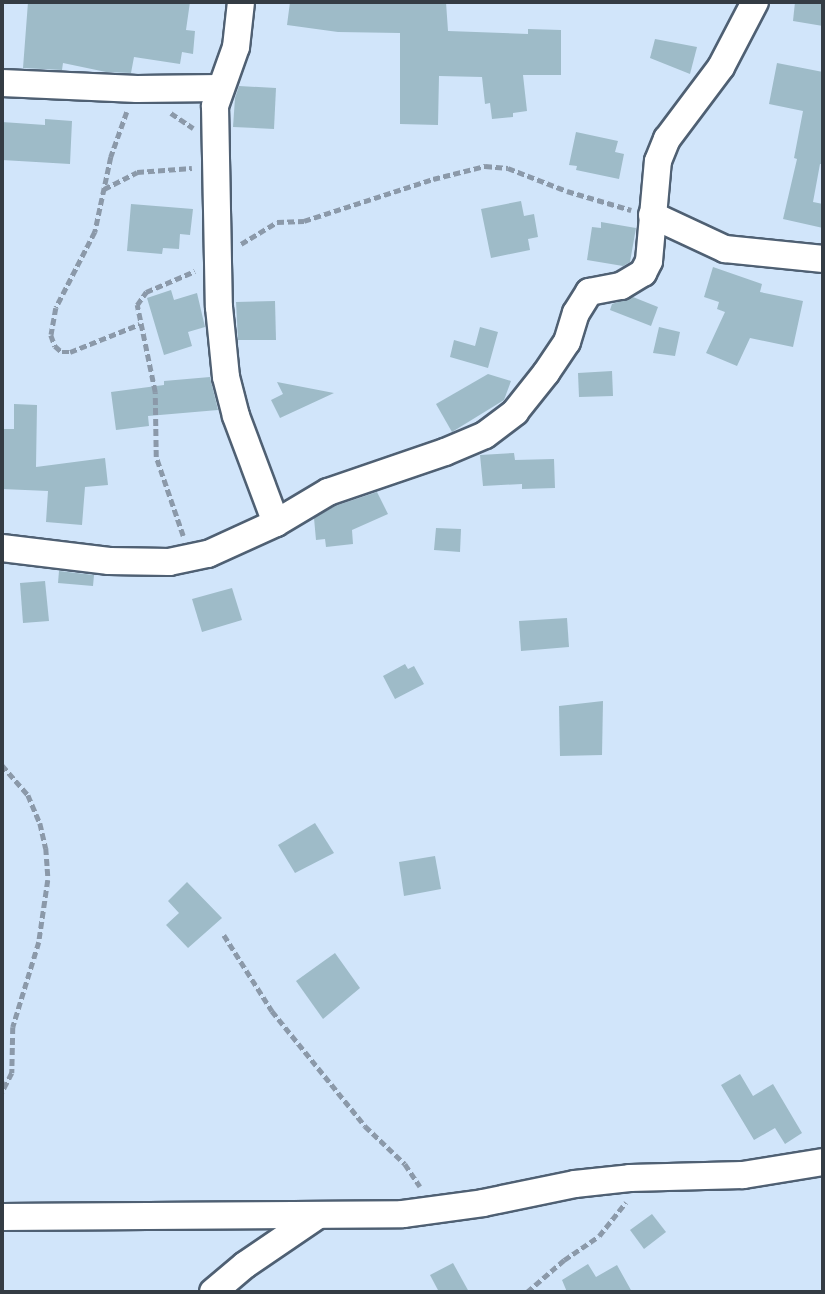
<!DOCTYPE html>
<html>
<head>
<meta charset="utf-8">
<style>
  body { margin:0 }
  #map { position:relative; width:825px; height:1294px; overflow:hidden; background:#d1e5fa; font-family:Lora,serif }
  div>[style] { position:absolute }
  .building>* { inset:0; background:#9ebbc8 }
  .path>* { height:4.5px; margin-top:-2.25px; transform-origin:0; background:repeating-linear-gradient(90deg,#8b99a9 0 7px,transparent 0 10.5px) }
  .roads { filter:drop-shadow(2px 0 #4f6073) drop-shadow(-2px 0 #4f6073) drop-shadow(0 2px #4f6073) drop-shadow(0 -2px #4f6073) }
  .street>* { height:26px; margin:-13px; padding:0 13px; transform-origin:13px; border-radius:13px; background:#fff }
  span { translate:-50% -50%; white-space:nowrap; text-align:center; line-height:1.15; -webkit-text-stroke:7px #d1e5fa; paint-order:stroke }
  .frame { position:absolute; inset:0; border:4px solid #343c44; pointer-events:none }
</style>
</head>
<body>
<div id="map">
  <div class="building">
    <div style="clip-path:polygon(28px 2px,190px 2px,186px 30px,195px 31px,193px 54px,182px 52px,180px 64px,134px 57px,131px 73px,106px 72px,63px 63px,62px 70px,23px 68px)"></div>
    <div style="clip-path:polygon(290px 2px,446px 2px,448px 31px,528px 34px,528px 29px,561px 30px,561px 75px,523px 75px,527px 111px,513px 113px,513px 117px,492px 119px,490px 103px,485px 104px,482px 77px,439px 76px,438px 125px,400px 124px,400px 33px,338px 32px,287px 25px)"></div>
    <div style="clip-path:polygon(795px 2px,823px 2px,823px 26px,793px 21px)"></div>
    <div style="clip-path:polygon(655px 39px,697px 47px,690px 74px,650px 58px)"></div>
    <div style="clip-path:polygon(777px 63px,823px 72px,823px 164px,820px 164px,813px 202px,823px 204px,823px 228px,783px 219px,797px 159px,794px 158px,803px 111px,769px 104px)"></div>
    <div style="clip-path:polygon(239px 86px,276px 88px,274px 129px,233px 127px,235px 98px)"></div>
    <div style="clip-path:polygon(45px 119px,72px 121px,70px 164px,2px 160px,2px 122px,45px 125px)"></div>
    <div style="clip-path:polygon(576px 132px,618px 141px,615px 152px,624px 154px,619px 179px,576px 170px,577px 166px,569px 165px)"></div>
    <div style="clip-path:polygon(521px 201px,524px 216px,534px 214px,538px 237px,528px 239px,530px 250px,491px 258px,481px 209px)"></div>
    <div style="clip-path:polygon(131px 204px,193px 209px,190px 235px,180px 234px,179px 249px,163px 248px,162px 254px,127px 251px)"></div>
    <div style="clip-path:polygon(601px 222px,636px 228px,630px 262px,623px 266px,587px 260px,592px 227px,601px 228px)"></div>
    <div style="clip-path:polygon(713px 267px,762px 284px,760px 292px,803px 301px,793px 347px,750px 338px,737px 366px,706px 353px,725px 312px,717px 309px,719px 302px,704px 297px)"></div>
    <div style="clip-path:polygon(171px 290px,174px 300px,197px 293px,205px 327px,188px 332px,192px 346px,164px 355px,147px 298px)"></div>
    <div style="clip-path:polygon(633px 297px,658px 307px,651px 326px,610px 310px,612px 304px)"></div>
    <div style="clip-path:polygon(275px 301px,276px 340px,238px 340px,236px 302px)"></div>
    <div style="clip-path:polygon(480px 327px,498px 332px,488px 368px,450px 357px,454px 340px,475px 346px)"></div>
    <div style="clip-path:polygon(659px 327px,680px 332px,675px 356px,653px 353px)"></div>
    <div style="clip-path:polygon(612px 371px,613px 396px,579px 397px,578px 373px)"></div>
    <div style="clip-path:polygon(488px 374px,511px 381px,504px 400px,452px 432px,436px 404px)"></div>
    <div style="clip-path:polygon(210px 377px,218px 410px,148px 416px,149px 426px,116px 430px,111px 392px,164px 385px,164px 381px)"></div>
    <div style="clip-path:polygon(277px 382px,334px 393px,280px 418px,271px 400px,283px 394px)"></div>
    <div style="clip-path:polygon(14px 404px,37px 405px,36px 467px,105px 458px,108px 485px,85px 487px,82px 525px,46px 522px,48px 491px,2px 489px,2px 429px,14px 429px)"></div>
    <div style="clip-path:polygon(514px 453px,515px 460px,554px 459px,555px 488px,522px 489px,522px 484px,483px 486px,480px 455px)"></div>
    <div style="clip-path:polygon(377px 492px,388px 514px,352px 530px,353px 544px,326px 547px,325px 539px,316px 540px,314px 518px,335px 506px)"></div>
    <div style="clip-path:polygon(436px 528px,461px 529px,460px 552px,434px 550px)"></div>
    <div style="clip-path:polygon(59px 571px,94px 575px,93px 586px,58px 583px)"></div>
    <div style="clip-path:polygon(45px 581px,49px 621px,23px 623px,20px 583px)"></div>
    <div style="clip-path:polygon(232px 588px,242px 620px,202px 632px,192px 599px)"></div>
    <div style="clip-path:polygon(567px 618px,569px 647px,521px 651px,519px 621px)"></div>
    <div style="clip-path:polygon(405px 664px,408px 669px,414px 666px,424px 684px,395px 699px,383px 676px)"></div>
    <div style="clip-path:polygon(603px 701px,602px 755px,560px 756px,559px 706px)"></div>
    <div style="clip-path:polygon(315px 823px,334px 853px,295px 873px,278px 845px)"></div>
    <div style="clip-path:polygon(435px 856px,441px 889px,404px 896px,399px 862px)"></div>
    <div style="clip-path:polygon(187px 882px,222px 918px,188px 948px,166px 925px,179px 913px,168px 901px)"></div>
    <div style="clip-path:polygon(335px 953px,360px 988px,323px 1019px,296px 981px)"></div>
    <div style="clip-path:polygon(740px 1074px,753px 1096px,773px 1084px,802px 1133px,785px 1144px,775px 1128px,754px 1140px,721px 1085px)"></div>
    <div style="clip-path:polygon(652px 1214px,666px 1232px,644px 1249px,630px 1230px)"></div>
    <div style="clip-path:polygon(453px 1263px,469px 1292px,439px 1292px,430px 1275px)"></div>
    <div style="clip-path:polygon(588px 1264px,596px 1277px,617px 1265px,632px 1292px,567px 1292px,562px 1280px)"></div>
  </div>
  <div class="path">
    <div style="left:127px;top:112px;width:48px;rotate:109.6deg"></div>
    <div style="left:111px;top:157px;width:77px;rotate:102deg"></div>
    <div style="left:95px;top:232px;width:85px;rotate:117.2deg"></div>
    <div style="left:56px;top:308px;width:27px;rotate:100deg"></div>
    <div style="left:51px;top:335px;width:12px;rotate:70deg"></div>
    <div style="left:55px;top:346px;width:9px;rotate:41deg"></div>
    <div style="left:62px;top:352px;width:8px"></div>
    <div style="left:70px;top:352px;width:75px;rotate:-21.8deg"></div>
    <div style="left:171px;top:113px;width:27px;rotate:34deg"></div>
    <div style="left:104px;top:189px;width:37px;rotate:-27deg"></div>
    <div style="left:137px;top:172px;width:55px;rotate:-4.2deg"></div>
    <div style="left:241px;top:244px;width:42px;rotate:-31.4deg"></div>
    <div style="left:277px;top:222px;width:27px;rotate:-2deg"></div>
    <div style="left:304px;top:221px;width:136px;rotate:-18deg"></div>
    <div style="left:433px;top:179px;width:54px;rotate:-14deg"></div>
    <div style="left:485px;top:166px;width:23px;rotate:5deg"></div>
    <div style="left:508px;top:168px;width:63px;rotate:21.3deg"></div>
    <div style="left:567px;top:191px;width:67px;rotate:16.5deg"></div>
    <div style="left:183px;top:536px;width:83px;rotate:-108.9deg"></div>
    <div style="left:156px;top:457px;width:65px;rotate:-90.9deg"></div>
    <div style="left:155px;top:392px;width:89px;rotate:-101.7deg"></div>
    <div style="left:137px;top:305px;width:16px;rotate:-55deg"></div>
    <div style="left:146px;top:292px;width:53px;rotate:-23.2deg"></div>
    <div style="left:2px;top:765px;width:40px;rotate:49deg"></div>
    <div style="left:28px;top:795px;width:30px;rotate:67deg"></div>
    <div style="left:40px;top:823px;width:26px;rotate:77deg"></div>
    <div style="left:46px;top:848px;width:32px;rotate:86deg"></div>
    <div style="left:48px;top:880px;width:63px;rotate:98.3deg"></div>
    <div style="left:39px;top:942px;width:89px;rotate:107deg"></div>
    <div style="left:13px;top:1027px;width:46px;rotate:91.2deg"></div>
    <div style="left:12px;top:1073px;width:22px;rotate:117deg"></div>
    <div style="left:224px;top:935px;width:90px;rotate:57.7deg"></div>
    <div style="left:272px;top:1011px;width:148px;rotate:51deg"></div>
    <div style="left:365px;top:1126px;width:55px;rotate:43.5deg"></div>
    <div style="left:405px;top:1164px;width:27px;rotate:56deg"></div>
    <div style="left:527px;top:1292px;width:49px;rotate:-40.9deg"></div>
    <div style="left:564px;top:1260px;width:42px;rotate:-34.4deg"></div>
    <div style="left:599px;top:1236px;width:43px;rotate:-51.5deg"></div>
  </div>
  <div class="roads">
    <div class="street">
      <div style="left:241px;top:2px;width:45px;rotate:96.3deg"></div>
      <div style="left:236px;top:47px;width:63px;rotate:109.6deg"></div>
      <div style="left:215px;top:106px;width:201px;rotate:88.9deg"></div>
      <div style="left:219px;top:307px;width:70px;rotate:84.3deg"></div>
      <div style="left:226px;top:377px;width:40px;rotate:75.6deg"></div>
      <div style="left:236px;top:416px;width:114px;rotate:69.5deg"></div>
      <div style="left:2px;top:83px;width:135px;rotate:2.5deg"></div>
      <div style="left:137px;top:89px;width:83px;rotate:-0.7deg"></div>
      <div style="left:652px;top:215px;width:81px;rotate:25deg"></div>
      <div style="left:725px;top:249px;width:99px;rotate:5.8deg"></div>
      <div style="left:2px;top:548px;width:108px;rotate:6.9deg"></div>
      <div style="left:109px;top:561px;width:60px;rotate:1deg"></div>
      <div style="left:169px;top:562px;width:40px;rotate:-12deg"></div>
      <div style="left:208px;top:554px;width:75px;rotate:-24.5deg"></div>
      <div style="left:276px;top:523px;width:61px;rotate:-30.8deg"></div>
      <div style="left:328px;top:492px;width:124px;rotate:-18.9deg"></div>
      <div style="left:445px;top:452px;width:43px;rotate:-23deg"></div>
      <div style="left:485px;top:435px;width:38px;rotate:-37deg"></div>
      <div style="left:515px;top:412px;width:50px;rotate:-51.5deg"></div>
      <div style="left:546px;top:373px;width:37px;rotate:-56deg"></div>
      <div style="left:567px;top:342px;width:30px;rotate:-73deg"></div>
      <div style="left:576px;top:313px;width:25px;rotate:-58deg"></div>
      <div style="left:589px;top:292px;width:33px;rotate:-11deg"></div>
      <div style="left:621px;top:286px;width:26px;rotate:-31deg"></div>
      <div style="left:643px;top:273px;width:13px;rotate:-63deg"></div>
      <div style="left:649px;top:261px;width:100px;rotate:-84.9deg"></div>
      <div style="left:658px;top:161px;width:24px;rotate:-68deg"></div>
      <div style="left:667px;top:139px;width:90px;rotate:-53.1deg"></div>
      <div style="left:721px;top:67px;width:73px;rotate:-62.4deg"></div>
      <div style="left:2px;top:1217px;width:401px;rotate:-0.4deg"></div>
      <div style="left:403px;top:1214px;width:81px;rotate:-7.8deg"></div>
      <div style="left:483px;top:1203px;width:94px;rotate:-11.7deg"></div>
      <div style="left:575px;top:1184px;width:55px;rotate:-6.2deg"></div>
      <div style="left:630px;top:1178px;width:113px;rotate:-1.5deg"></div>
      <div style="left:743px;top:1175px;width:81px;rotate:-9.2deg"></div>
      <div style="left:213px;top:1292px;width:42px;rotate:-40.2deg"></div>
      <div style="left:245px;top:1265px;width:87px;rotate:-34.2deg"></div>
    </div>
  </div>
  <div class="frame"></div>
</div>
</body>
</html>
